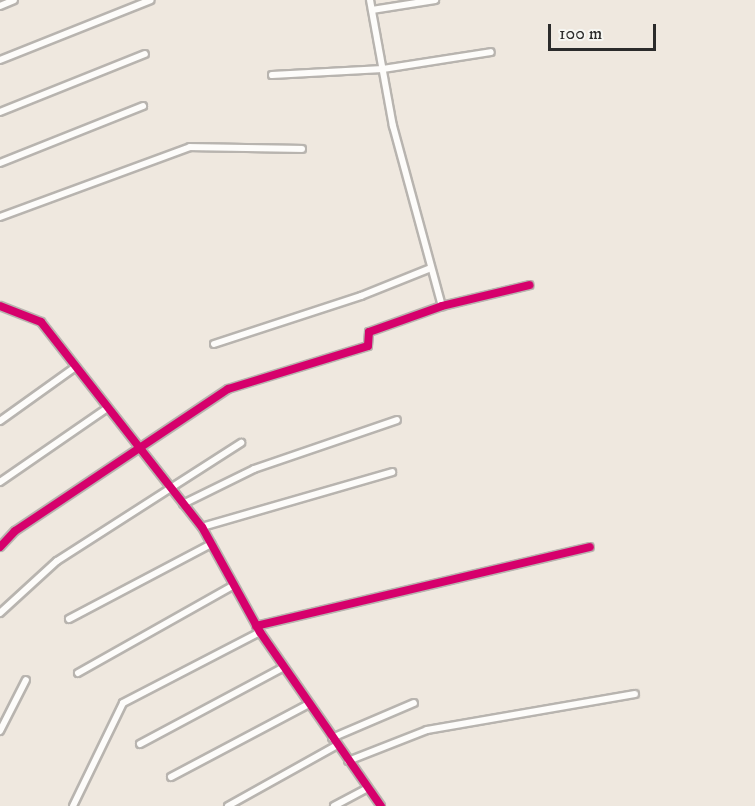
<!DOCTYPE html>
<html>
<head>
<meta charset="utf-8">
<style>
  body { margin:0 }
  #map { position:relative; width:755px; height:806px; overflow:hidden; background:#efe8df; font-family:"IM FELL DW Pica",serif }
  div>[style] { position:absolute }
  .roads { filter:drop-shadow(2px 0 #b8b4af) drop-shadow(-2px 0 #b8b4af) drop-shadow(0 2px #b8b4af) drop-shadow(0 -2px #b8b4af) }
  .minor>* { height:6px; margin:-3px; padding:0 3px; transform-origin:3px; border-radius:3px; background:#fdfcfa }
  .cycleway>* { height:8px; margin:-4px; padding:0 4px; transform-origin:4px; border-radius:4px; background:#d6006c }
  span { translate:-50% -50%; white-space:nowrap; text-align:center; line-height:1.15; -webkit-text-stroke:5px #f6f6f2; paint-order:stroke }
  .scale { position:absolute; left:548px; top:24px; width:108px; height:27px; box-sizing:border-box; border:3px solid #2b2b2b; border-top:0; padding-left:8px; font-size:18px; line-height:21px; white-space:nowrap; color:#2b2b2b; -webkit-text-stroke:4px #f6f6f2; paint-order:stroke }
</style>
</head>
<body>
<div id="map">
  <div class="roads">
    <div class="minor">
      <div style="left:370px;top:0;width:128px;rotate:79.7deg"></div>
      <div style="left:393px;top:126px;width:187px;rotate:74.8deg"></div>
      <div style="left:0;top:6px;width:15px;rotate:-23deg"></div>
      <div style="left:372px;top:10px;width:64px;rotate:-9deg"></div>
      <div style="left:0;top:60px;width:162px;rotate:-21.7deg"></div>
      <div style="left:272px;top:75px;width:111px;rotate:-3.1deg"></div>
      <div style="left:383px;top:69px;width:109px;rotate:-8.9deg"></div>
      <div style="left:0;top:112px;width:156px;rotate:-21.8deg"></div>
      <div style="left:0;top:163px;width:154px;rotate:-21.7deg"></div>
      <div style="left:0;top:217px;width:202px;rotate:-20.2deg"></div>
      <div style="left:190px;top:147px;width:112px;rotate:1deg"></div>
      <div style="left:0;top:306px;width:44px;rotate:21.3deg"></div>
      <div style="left:41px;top:322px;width:261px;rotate:51.9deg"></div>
      <div style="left:202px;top:527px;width:120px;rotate:61.1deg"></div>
      <div style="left:260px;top:632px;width:212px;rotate:55.2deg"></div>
      <div style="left:214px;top:344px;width:155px;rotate:-18.1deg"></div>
      <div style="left:361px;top:296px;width:75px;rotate:-21.8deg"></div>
      <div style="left:0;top:421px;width:91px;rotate:-35.6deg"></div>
      <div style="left:0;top:482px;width:129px;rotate:-34.6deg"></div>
      <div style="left:183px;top:504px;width:79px;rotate:-26.2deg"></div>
      <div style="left:254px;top:469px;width:151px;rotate:-18.9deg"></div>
      <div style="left:202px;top:527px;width:198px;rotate:-16.1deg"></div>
      <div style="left:0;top:547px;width:22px;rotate:-47deg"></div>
      <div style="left:15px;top:531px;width:256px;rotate:-33.7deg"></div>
      <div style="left:228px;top:389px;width:146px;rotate:-17.1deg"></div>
      <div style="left:368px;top:346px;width:14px;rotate:-86deg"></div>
      <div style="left:369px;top:332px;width:77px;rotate:-19.6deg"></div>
      <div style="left:442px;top:306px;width:90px;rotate:-13.4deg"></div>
      <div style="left:0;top:613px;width:77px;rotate:-42.4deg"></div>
      <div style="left:57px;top:561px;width:219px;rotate:-32.7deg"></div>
      <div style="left:69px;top:619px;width:161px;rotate:-27.8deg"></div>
      <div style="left:256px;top:626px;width:343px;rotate:-13.3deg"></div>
      <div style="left:78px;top:673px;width:179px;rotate:-29.4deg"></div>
      <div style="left:0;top:731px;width:57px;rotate:-63deg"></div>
      <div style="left:332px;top:738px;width:89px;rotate:-23.1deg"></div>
      <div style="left:140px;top:744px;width:163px;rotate:-28.1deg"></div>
      <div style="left:348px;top:761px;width:85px;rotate:-21.4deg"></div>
      <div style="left:427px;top:730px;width:211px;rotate:-9.8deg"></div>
      <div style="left:171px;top:777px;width:156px;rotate:-27.9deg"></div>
      <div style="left:73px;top:806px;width:114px;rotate:-64.1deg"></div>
      <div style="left:123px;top:703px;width:154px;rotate:-27.4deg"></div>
      <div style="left:228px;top:806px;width:125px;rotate:-29.2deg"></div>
      <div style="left:334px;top:806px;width:38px;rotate:-28deg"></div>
    </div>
  </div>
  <div class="cycleway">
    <div style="left:0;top:306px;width:44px;rotate:21.3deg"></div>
    <div style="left:41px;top:322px;width:261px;rotate:51.9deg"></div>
    <div style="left:202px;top:527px;width:120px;rotate:61.1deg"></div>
    <div style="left:260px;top:632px;width:212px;rotate:55.2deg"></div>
    <div style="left:0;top:547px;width:22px;rotate:-47deg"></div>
    <div style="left:15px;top:531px;width:256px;rotate:-33.7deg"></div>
    <div style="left:228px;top:389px;width:146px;rotate:-17.1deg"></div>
    <div style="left:368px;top:346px;width:14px;rotate:-86deg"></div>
    <div style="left:369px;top:332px;width:77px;rotate:-19.6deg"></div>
    <div style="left:442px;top:306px;width:90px;rotate:-13.4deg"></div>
    <div style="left:256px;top:626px;width:343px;rotate:-13.3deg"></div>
  </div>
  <div class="scale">100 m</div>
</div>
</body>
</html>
